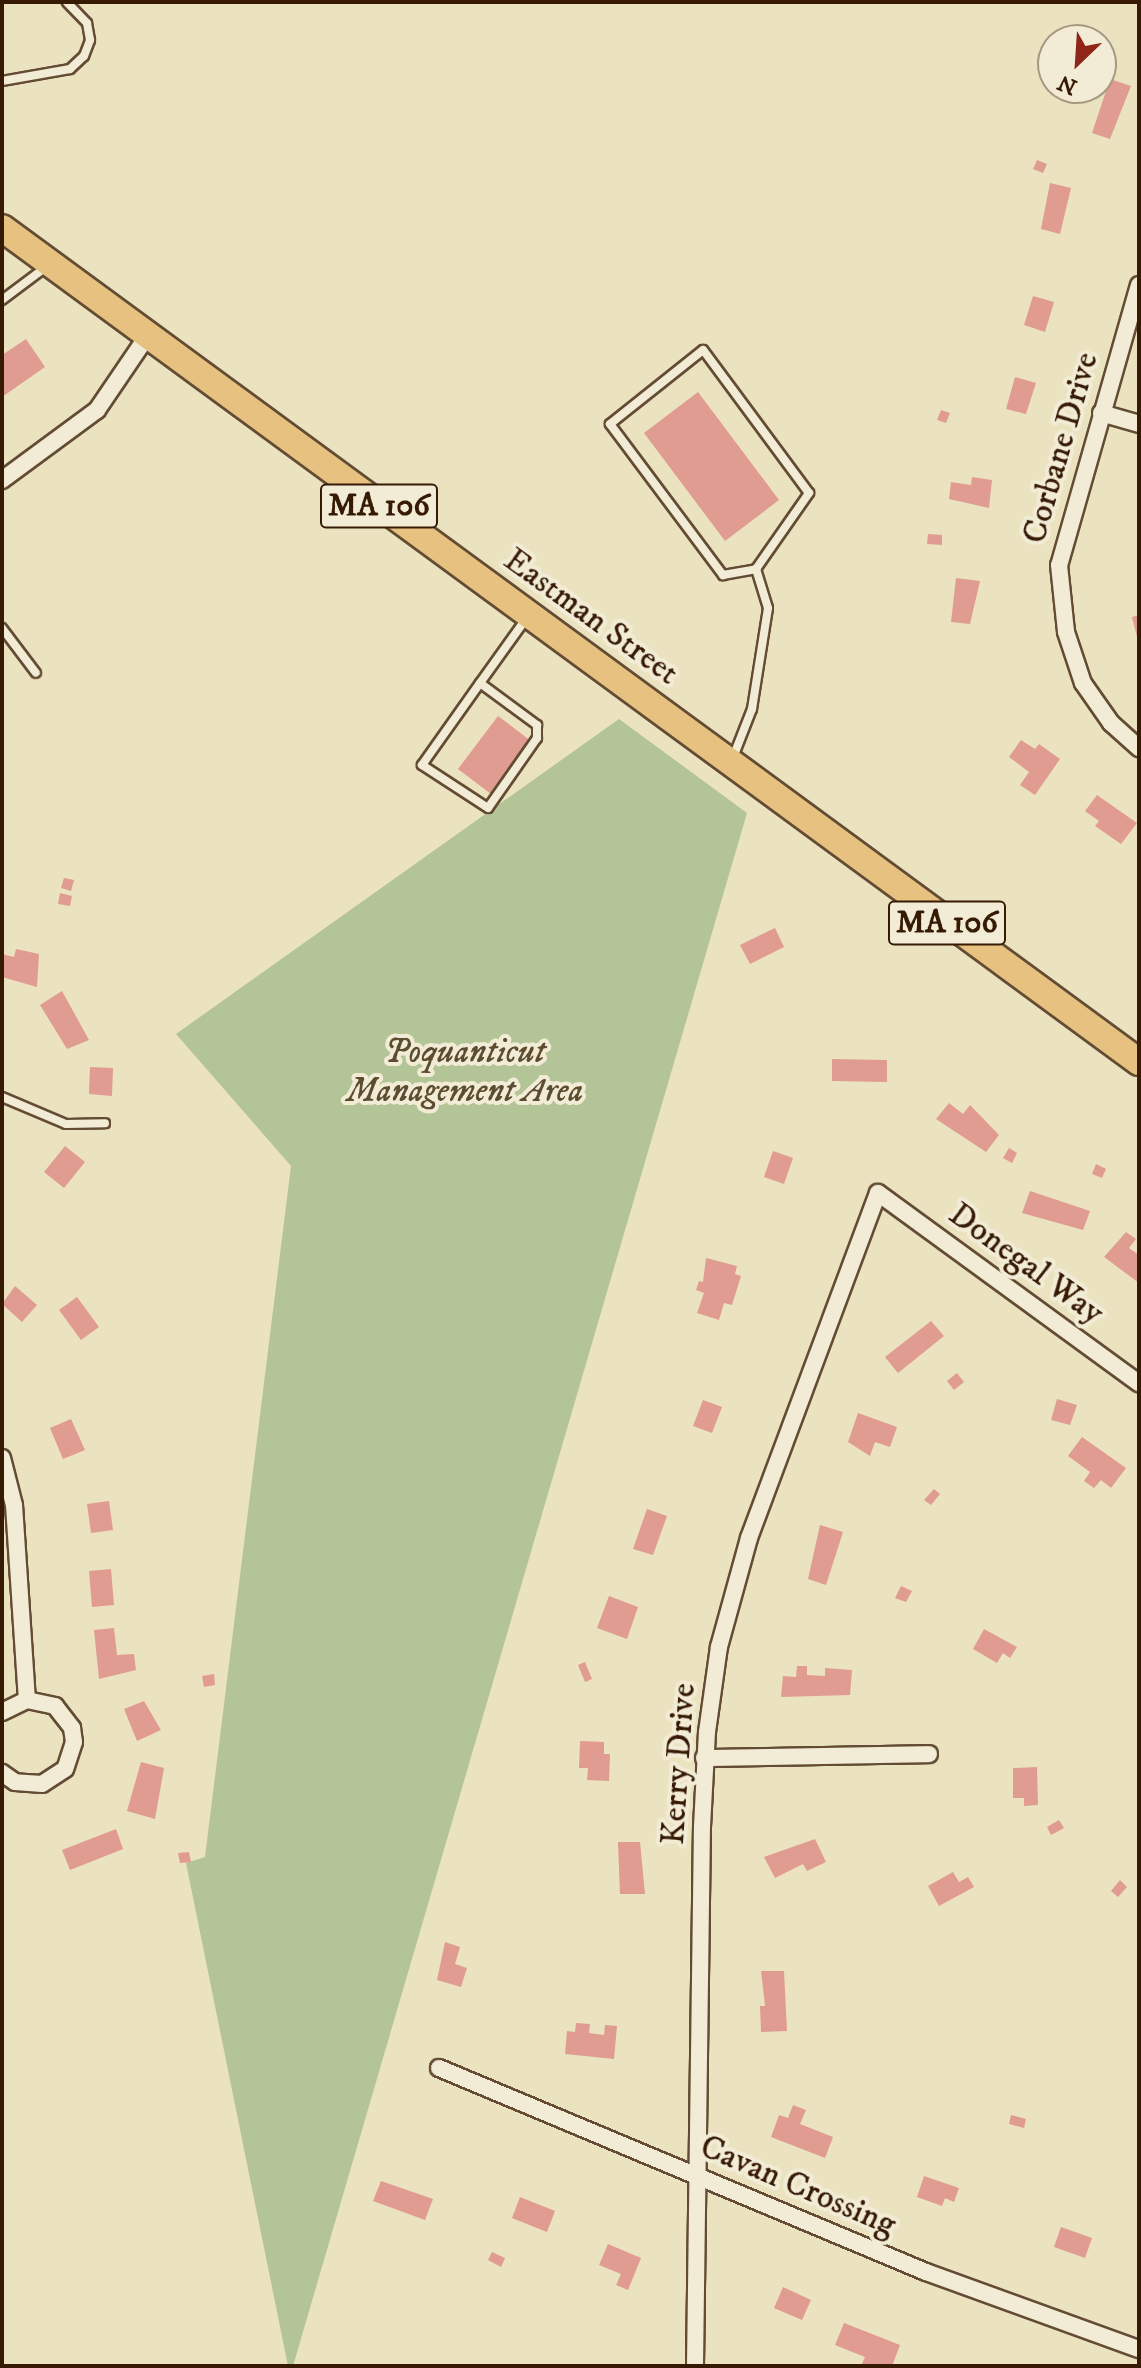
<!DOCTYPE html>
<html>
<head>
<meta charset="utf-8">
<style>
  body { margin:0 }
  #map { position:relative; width:1141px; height:2368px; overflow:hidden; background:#ebe2c0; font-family:"IM FELL DW Pica",serif }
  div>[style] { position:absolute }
  .green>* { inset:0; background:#b3c496 }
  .building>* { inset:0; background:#e09c91 }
  .roads { filter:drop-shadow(2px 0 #634c33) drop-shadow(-2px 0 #634c33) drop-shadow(0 2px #634c33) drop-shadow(0 -2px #634c33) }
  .service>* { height:8px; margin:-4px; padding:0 4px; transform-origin:4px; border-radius:4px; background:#f2ecd6 }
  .minor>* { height:16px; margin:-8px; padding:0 8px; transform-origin:8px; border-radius:8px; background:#f2ecd6 }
  .primary>* { height:26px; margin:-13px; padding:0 13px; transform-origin:13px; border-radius:13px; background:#e6c180 }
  span { translate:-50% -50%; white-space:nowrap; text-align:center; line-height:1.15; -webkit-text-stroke:8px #f2ecd6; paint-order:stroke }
  .shield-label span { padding:2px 6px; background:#f2ecd6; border:2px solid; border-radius:6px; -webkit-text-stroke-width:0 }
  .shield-label { font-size:32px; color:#361a04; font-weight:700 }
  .street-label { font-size:34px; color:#361a04 }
  .park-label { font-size:34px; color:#5c4d30; font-style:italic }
  .frame { position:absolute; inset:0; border:4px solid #361a04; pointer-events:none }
  .north { position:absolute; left:1037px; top:24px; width:80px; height:80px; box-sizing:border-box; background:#f2ecd6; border:2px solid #a79882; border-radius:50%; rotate:205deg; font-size:22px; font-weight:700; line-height:32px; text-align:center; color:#361a04 }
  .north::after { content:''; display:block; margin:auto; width:28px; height:36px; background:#8f2418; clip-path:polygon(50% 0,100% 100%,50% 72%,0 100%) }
</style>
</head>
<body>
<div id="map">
  <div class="green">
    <div style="clip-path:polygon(619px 719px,747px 813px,293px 2366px,288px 2366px,186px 1863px,205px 1857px,291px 1166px,176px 1034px)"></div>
  </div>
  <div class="building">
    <div style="clip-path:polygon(1110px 79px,1131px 86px,1110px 139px,1092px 133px)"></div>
    <div style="clip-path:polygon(1037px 160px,1047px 164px,1043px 173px,1033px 169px)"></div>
    <div style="clip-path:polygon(1050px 183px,1071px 188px,1060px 234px,1041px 229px)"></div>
    <div style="clip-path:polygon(1033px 296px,1054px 302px,1045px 332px,1024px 325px)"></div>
    <div style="clip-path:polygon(26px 339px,45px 367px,2px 397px,2px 355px)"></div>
    <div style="clip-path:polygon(1015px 377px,1036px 383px,1026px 414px,1006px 409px)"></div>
    <div style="clip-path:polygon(698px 392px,779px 500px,725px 541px,644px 433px)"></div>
    <div style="clip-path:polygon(941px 410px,950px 413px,946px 423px,937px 420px)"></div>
    <div style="clip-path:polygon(972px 477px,992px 480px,989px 508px,949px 499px,951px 482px,971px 485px)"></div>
    <div style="clip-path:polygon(928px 534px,942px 535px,942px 545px,927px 544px)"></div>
    <div style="clip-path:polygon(956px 578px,980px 581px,970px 624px,951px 622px)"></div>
    <div style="clip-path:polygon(1139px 615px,1139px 641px,1138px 641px,1132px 617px)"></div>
    <div style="clip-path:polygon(498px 716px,531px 741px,491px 794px,458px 769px)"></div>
    <div style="clip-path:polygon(1021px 740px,1035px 749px,1039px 744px,1060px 759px,1035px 795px,1020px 785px,1029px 772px,1009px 757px)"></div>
    <div style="clip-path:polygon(1097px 795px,1137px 823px,1121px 844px,1095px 826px,1099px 821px,1085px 811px)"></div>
    <div style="clip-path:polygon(64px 878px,74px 880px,71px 891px,61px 888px)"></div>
    <div style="clip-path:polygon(60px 893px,72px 896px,70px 906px,58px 904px)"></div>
    <div style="clip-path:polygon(775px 928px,784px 947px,750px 964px,740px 945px)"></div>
    <div style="clip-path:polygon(16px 949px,39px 954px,37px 987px,2px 977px,2px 954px,14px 957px)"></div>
    <div style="clip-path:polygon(62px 991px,89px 1040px,67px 1049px,40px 1005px)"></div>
    <div style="clip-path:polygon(832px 1059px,887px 1060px,887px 1082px,832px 1081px)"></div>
    <div style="clip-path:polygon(90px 1067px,113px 1068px,112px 1096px,89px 1094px)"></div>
    <div style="clip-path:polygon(949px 1103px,963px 1114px,970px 1105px,999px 1135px,986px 1152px,936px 1119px)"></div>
    <div style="clip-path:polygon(65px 1146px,85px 1162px,64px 1188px,44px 1172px)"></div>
    <div style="clip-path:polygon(1009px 1148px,1017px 1153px,1012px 1163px,1003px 1158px)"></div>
    <div style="clip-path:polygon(773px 1151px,793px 1158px,784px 1184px,764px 1177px)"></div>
    <div style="clip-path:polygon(1096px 1164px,1106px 1169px,1102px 1178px,1092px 1174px)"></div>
    <div style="clip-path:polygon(1030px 1191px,1090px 1211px,1083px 1230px,1022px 1213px)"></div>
    <div style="clip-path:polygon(1126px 1232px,1136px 1239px,1129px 1248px,1139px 1255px,1139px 1283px,1104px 1257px)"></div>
    <div style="clip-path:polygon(706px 1258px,737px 1266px,735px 1274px,741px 1276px,732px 1305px,724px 1303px,719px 1320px,697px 1313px,704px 1293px,696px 1290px,699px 1281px,703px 1282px)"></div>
    <div style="clip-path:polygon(15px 1286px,37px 1305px,22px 1322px,2px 1304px)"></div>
    <div style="clip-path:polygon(77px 1297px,99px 1327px,81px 1340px,59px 1310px)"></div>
    <div style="clip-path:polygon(931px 1321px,944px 1336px,898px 1373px,885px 1357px)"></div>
    <div style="clip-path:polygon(957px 1373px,964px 1382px,954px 1390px,947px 1381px)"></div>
    <div style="clip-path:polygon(1057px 1399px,1077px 1405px,1070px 1425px,1051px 1420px)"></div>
    <div style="clip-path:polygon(703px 1400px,722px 1407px,712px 1433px,693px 1426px)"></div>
    <div style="clip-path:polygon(858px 1413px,897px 1427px,890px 1447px,875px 1442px,870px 1456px,848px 1442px)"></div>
    <div style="clip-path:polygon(71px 1419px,85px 1450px,63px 1459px,50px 1428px)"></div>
    <div style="clip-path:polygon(1082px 1437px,1126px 1468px,1111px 1488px,1101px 1480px,1094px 1488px,1084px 1481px,1090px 1472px,1068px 1456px)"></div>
    <div style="clip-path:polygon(934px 1489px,940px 1494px,931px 1505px,924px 1500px)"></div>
    <div style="clip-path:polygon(109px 1501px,113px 1530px,91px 1533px,87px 1504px)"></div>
    <div style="clip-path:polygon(647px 1509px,667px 1516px,653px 1555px,633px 1549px)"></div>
    <div style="clip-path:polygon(820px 1525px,843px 1532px,826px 1585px,808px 1579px)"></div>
    <div style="clip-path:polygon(111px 1569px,114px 1605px,92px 1607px,89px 1571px)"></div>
    <div style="clip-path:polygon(901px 1586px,912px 1591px,906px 1602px,895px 1598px)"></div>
    <div style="clip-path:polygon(609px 1596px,638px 1607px,627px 1639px,597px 1628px)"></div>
    <div style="clip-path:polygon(114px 1628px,117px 1655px,134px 1654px,136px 1670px,99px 1679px,94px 1630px)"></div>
    <div style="clip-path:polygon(984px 1629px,1017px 1647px,1010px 1658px,1003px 1653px,997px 1663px,973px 1649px)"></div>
    <div style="clip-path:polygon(585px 1662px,592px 1679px,585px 1682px,578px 1665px)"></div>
    <div style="clip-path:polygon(797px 1666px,807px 1666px,807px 1675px,825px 1676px,825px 1668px,852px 1670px,850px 1695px,781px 1697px,783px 1676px,796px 1677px)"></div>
    <div style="clip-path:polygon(214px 1674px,215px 1685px,204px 1687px,202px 1676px)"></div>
    <div style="clip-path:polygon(144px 1701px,161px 1730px,137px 1741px,124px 1709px)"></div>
    <div style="clip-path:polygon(580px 1741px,604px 1742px,604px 1754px,610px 1754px,609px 1781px,587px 1780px,588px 1768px,579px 1768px)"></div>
    <div style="clip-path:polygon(141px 1762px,164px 1768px,155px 1819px,127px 1811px)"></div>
    <div style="clip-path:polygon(1037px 1767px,1038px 1805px,1024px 1806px,1024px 1798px,1013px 1798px,1013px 1768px)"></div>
    <div style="clip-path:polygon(1059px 1820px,1064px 1828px,1051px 1835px,1047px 1827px)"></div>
    <div style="clip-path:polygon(116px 1829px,123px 1849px,70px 1870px,62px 1850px)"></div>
    <div style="clip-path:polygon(815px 1839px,826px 1862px,807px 1871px,803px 1864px,775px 1878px,764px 1857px)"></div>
    <div style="clip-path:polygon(618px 1842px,640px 1842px,645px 1894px,620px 1894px)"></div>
    <div style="clip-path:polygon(189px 1852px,191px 1862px,180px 1863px,178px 1853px)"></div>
    <div style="clip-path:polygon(953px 1872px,959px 1882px,968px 1877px,974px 1887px,939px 1906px,928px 1886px)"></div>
    <div style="clip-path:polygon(1120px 1880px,1127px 1887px,1118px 1897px,1111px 1891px)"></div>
    <div style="clip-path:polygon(445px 1942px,460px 1947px,455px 1964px,467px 1968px,461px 1987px,437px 1980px)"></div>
    <div style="clip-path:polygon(761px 1971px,784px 1971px,787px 2031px,761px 2032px,760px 2006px,765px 2006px)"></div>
    <div style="clip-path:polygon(576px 2023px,590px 2024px,589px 2033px,604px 2035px,605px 2025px,617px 2026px,614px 2059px,565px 2054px,567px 2031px,575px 2032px)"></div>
    <div style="clip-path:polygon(793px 2105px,806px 2110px,800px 2124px,833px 2137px,825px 2158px,771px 2137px,779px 2115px,788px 2118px)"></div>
    <div style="clip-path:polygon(1011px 2115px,1026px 2119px,1024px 2128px,1009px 2124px)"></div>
    <div style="clip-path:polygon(924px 2176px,959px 2188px,954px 2202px,945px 2198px,942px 2206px,917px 2197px)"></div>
    <div style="clip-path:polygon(381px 2181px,433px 2199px,425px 2220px,373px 2201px)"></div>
    <div style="clip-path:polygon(520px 2197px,555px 2211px,547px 2232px,512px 2218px)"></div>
    <div style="clip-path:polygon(1061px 2227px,1092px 2238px,1085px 2258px,1054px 2247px)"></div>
    <div style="clip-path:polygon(608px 2244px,641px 2258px,628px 2290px,616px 2285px,621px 2274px,599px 2265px)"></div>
    <div style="clip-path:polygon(492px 2252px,505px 2258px,501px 2267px,488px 2260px)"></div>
    <div style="clip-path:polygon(783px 2287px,811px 2300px,802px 2320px,774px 2308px)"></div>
    <div style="clip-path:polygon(844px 2323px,900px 2345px,892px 2366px,861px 2366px,865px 2357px,835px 2345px)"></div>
  </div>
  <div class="roads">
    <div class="service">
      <div style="left:2px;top:81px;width:69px;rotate:-10deg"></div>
      <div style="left:70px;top:69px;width:19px;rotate:-43deg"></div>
      <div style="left:84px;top:56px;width:17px;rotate:-69deg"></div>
      <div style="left:90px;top:40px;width:17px;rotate:-100deg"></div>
      <div style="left:87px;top:23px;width:29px;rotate:-134deg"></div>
      <div style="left:2px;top:300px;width:55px;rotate:-36.9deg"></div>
      <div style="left:2px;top:628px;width:56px;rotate:52.9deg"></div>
      <div style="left:480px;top:683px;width:71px;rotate:36.4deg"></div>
      <div style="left:537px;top:725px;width:13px;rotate:90deg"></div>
      <div style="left:537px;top:738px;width:85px;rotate:125deg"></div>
      <div style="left:488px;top:808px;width:79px;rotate:-146.9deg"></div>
      <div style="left:422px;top:765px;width:100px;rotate:-54.7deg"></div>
      <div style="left:480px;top:683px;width:82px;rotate:-54.4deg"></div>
      <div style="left:732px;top:760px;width:55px;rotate:-68.6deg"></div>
      <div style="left:752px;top:709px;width:102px;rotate:-81deg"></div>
      <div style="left:768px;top:608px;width:41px;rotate:-107.1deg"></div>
      <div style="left:756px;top:569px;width:93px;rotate:-55.1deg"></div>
      <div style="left:809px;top:493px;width:178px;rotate:-126.5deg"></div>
      <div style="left:703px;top:350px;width:119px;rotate:141.5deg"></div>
      <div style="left:610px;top:424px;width:189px;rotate:53.2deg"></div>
      <div style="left:723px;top:575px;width:34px;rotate:-10deg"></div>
      <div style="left:2px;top:1097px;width:69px;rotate:22.9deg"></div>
      <div style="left:66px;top:1124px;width:39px;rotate:-1deg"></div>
    </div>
    <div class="minor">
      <div style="left:1139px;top:285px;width:291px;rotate:105.9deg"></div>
      <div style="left:1059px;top:565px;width:67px;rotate:84deg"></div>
      <div style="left:1066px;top:632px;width:54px;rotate:71.6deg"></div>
      <div style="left:1083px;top:683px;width:49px;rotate:55deg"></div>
      <div style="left:1111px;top:723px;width:38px;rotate:42deg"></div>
      <div style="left:1101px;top:413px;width:40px;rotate:16deg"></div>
      <div style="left:2px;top:480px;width:118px;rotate:-36.4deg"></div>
      <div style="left:97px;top:410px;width:91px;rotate:-55.8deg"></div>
      <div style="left:2px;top:1458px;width:49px;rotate:75.7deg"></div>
      <div style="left:14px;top:1505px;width:195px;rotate:86.2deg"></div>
      <div style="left:2px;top:1712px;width:28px;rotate:-26deg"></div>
      <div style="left:27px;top:1700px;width:29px;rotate:12deg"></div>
      <div style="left:55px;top:1706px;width:28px;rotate:52deg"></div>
      <div style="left:72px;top:1728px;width:14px;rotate:82deg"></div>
      <div style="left:74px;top:1742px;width:28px;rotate:108deg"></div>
      <div style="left:65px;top:1769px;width:27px;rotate:147deg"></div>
      <div style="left:42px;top:1784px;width:27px;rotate:-176deg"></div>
      <div style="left:15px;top:1782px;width:16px;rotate:-145deg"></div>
      <div style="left:704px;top:1758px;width:225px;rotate:-1deg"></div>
      <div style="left:439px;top:2068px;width:528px;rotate:22.73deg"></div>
      <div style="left:926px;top:2272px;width:226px;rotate:19.9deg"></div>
      <div style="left:695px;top:2366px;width:539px;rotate:-89.26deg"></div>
      <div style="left:702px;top:1827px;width:95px;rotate:-87deg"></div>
      <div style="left:707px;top:1732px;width:86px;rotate:-82deg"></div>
      <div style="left:719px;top:1647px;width:113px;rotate:-74.6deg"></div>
      <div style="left:749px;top:1538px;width:368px;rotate:-69.5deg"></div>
      <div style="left:878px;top:1193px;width:323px;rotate:36.1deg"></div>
    </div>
    <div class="primary">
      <div style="left:2px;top:228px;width:1410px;rotate:36.26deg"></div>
    </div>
  </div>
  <div class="shield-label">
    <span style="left:379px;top:506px">MA 106</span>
    <span style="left:947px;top:923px">MA 106</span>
  </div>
  <div class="street-label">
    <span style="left:1061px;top:448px;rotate:-74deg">Corbane Drive</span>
    <span style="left:591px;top:617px;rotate:36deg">Eastman Street</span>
    <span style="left:1026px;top:1264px;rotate:36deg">Donegal Way</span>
    <span style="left:679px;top:1764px;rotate:-86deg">Kerry Drive</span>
    <span style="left:798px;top:2186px;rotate:23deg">Cavan Crossing</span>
  </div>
  <div class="park-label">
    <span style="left:465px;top:1072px">Poquanticut<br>Management Area</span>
  </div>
  <div class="frame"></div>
  <div class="north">N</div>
</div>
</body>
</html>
